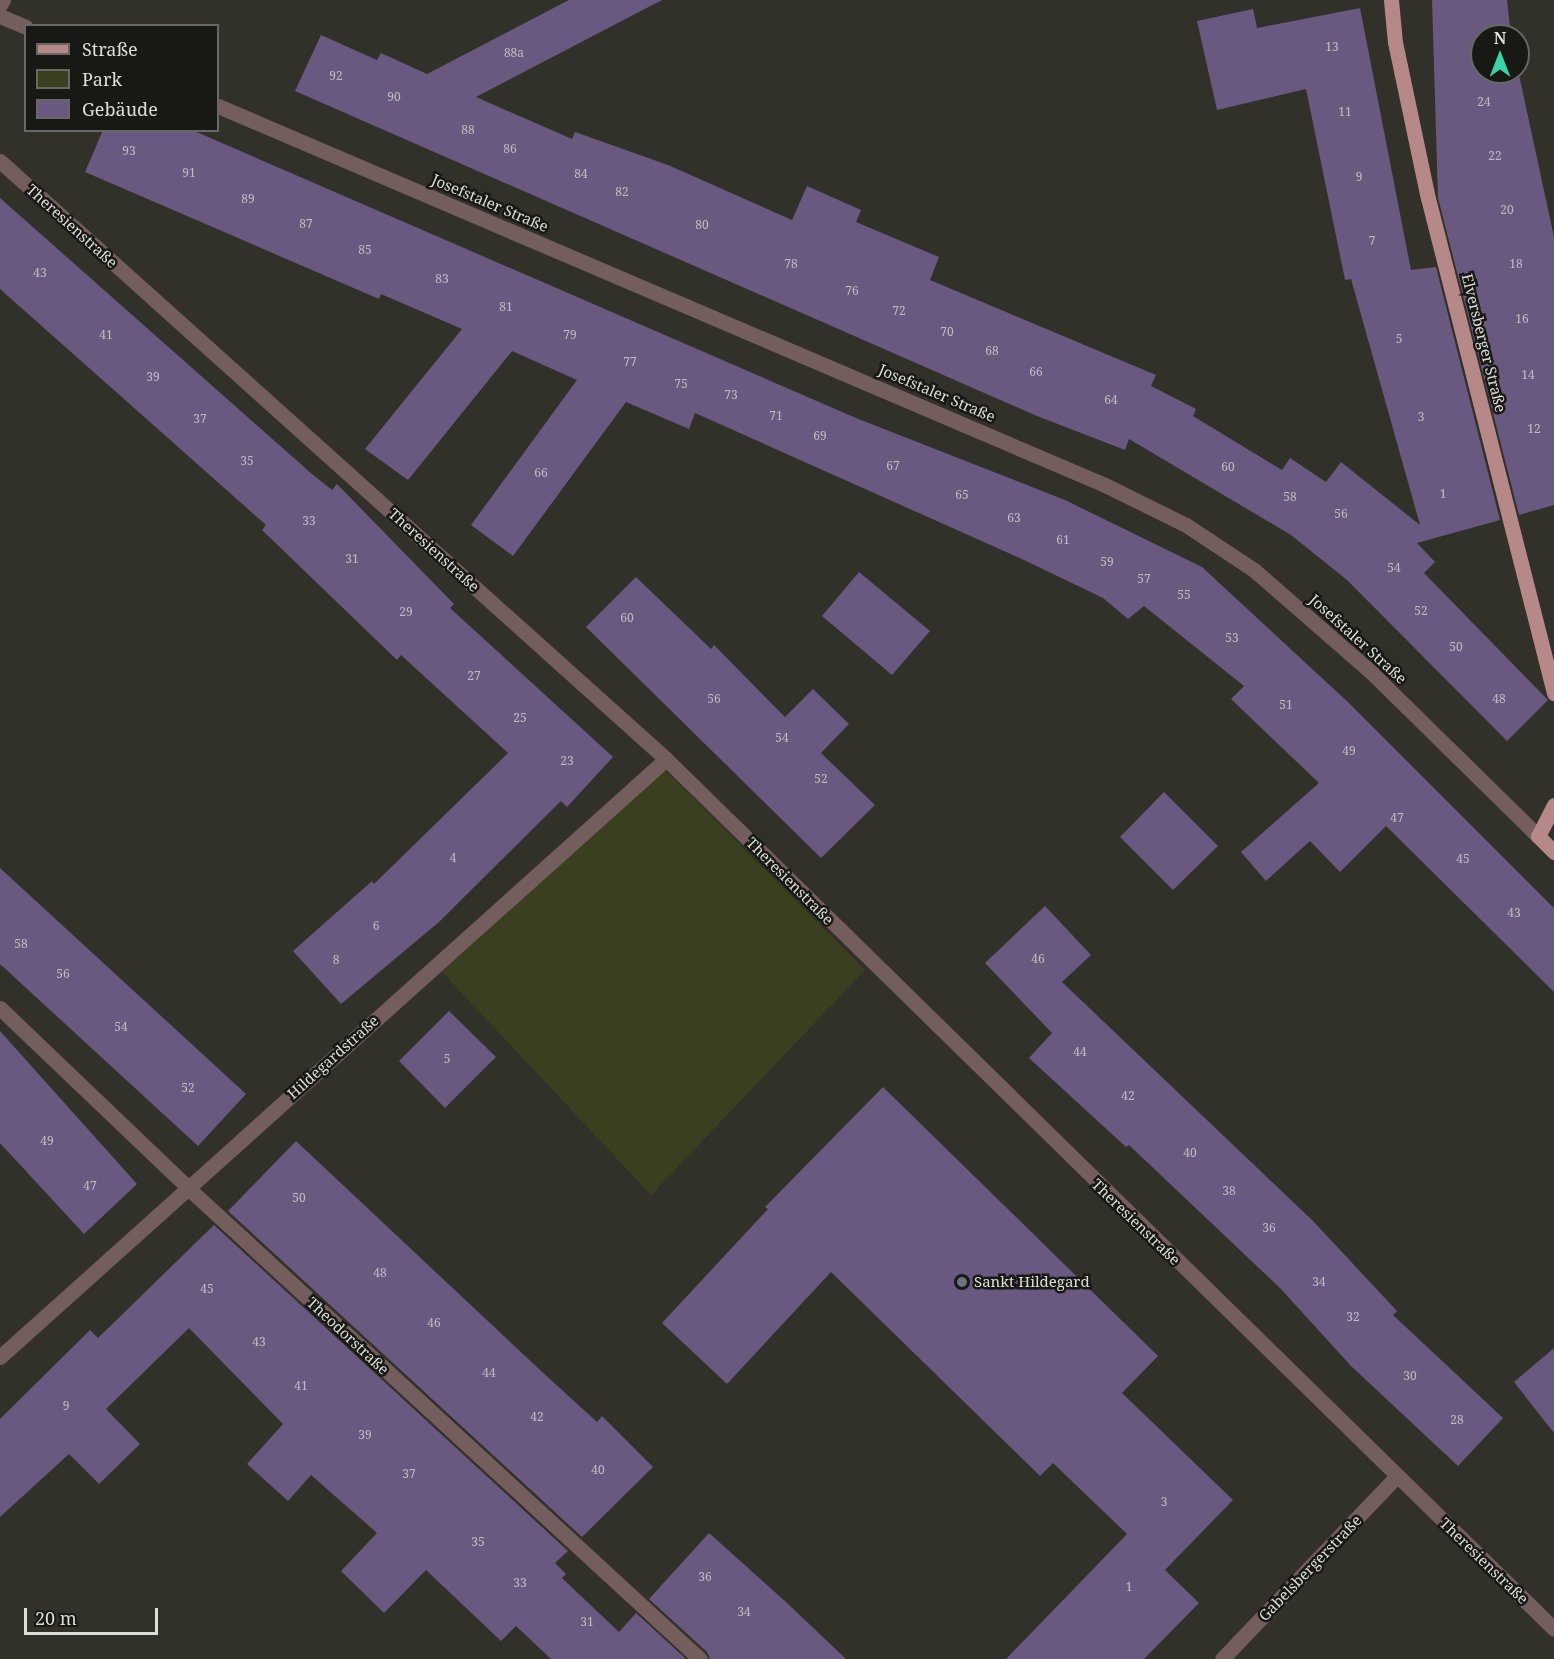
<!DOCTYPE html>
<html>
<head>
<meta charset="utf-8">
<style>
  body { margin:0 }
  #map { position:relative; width:1554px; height:1659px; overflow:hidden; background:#313029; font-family:"Noto Serif",serif }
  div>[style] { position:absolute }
  .green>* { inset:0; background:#3a401f }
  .building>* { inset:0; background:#695880 }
  .minor>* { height:15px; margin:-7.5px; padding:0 7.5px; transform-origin:7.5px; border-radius:7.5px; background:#745d5d }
  .major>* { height:15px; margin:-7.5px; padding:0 7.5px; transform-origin:7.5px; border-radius:7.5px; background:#b68988 }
  .dots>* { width:16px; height:16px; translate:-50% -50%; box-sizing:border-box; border:3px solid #181815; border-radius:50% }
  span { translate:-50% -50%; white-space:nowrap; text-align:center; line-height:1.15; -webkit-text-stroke:5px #181815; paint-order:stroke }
  .number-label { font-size:12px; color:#c0bcc3 }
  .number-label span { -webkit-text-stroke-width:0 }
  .street-label { font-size:15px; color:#ddddd9 }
  .poi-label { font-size:15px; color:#ddddd9 }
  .left { translate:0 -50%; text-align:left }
  .legend { position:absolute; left:24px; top:24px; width:195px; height:108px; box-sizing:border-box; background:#181815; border:2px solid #676763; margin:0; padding:8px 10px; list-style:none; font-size:18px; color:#ddddd9 }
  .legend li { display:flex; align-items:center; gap:12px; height:30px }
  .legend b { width:30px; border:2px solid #676763 }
  .north { position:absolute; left:1470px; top:24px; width:60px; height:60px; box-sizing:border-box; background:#181815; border:2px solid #676763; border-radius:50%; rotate:0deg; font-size:16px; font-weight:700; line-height:24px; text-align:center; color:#ddddd9 }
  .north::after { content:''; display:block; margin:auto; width:21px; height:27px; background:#39d4a5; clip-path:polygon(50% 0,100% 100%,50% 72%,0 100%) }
  .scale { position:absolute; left:24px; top:1608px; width:134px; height:27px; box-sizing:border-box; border:3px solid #ddddd9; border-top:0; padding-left:8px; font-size:18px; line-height:21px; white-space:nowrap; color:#ddddd9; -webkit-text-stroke:4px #181815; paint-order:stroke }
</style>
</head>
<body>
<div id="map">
  <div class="green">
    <div style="clip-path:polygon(663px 768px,865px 970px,651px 1195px,442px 972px)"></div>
  </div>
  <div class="building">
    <div style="clip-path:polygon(569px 0,662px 0,476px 97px,572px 139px,575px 132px,668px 165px,792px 220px,807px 186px,861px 210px,856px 222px,939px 257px,930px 280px,1156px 375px,1151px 386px,1196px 409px,1193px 416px,1282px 470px,1290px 458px,1326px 482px,1341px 462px,1420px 525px,1351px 279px,1345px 280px,1306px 89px,1217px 110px,1197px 21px,1253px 9px,1257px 28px,1360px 8px,1411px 270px,1436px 267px,1500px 520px,1417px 543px,1435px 562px,1424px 573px,1548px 700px,1507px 741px,1347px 580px,1291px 535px,1129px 439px,1125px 450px,1037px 416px,295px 91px,321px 35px,377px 60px,381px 53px,427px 74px)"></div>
    <div style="clip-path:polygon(1432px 0,1507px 0,1511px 36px,1482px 36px,1482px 72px,1518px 70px,1554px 237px,1554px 505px,1519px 515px,1438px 198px)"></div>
    <div style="clip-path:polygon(103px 130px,192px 130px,856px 418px,1065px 500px,1202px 567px,1349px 703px,1554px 908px,1554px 992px,1386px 826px,1340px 872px,1310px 841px,1266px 881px,1241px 852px,1319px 783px,1231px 699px,1244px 686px,1144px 606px,1128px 619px,1103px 598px,1024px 560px,695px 413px,689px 429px,626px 402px,513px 556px,471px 525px,577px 380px,512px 351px,408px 480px,365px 449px,462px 329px,381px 294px,379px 299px,85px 172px)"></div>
    <div style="clip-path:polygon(0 198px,312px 474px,332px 490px,337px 484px,454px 604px,450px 608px,613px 757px,567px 807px,561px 801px,439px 922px,341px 1004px,293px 951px,372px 881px,374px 884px,508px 753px,401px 655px,397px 660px,262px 530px,266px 525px,0 289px)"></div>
    <div style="clip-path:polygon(859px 572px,930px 631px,892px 675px,822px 616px)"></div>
    <div style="clip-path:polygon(636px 577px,711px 649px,714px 645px,785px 717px,813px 689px,849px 724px,821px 753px,875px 805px,821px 858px,586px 627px)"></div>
    <div style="clip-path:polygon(1164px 792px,1218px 846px,1173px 890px,1120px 837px)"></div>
    <div style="clip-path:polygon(0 868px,246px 1094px,198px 1146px,0 964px)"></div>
    <div style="clip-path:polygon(1045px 906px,1091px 955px,1062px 982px,1313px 1221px,1397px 1311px,1393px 1315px,1503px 1418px,1458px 1466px,1351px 1366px,1280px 1288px,1129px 1145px,1126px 1147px,1029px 1058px,1052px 1033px,985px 963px)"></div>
    <div style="clip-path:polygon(449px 1011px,496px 1057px,445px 1108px,399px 1061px)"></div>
    <div style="clip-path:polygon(0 1031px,137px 1184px,84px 1234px,0 1143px)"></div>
    <div style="clip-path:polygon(883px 1087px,1158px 1356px,1122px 1393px,1233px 1500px,1165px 1570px,1199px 1603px,1144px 1659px,1006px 1659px,1127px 1534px,1053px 1463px,1040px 1476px,831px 1272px,727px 1384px,662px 1323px,768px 1209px,765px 1207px)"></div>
    <div style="clip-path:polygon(296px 1141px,540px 1370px,597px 1422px,602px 1416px,653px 1467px,582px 1537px,228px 1211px)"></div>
    <div style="clip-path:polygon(214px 1225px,568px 1551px,555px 1563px,566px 1574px,562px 1578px,619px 1632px,636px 1613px,686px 1659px,551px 1659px,516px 1626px,501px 1641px,426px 1570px,384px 1613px,341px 1571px,377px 1533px,311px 1475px,288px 1501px,247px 1464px,283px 1424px,189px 1328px,106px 1409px,140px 1444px,99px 1484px,69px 1454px,0 1517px,0 1419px,90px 1330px,98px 1338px)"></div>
    <div style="clip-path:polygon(1554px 1348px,1554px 1433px,1514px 1382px)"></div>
    <div style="clip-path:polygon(709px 1533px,787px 1603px,846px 1659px,710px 1659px,707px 1652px,649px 1599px)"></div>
  </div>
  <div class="minor">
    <div style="left:0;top:5px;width:6px;rotate:-59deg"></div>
    <div style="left:0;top:16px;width:28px;rotate:23deg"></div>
    <div style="left:218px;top:106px;width:965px;rotate:23.14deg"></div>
    <div style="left:1105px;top:485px;width:90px;rotate:26.3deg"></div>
    <div style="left:1186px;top:525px;width:82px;rotate:33.5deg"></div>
    <div style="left:1254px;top:570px;width:157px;rotate:41.1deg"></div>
    <div style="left:1372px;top:673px;width:233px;rotate:44.5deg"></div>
    <div style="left:0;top:161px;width:895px;rotate:41.92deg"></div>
    <div style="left:666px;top:759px;width:1243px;rotate:44.41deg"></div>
    <div style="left:0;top:1008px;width:259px;rotate:43.7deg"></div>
    <div style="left:187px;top:1187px;width:697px;rotate:42.62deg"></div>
    <div style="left:0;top:1357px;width:895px;rotate:-41.92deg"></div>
    <div style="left:1222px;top:1659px;width:253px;rotate:-46.3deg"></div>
  </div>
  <div class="major">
    <div style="left:1391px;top:0;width:42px;rotate:84.6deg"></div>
    <div style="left:1395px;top:42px;width:159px;rotate:78.1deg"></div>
    <div style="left:1428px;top:198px;width:511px;rotate:75.72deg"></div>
    <div style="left:1554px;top:805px;width:35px;rotate:117deg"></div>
    <div style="left:1538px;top:836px;width:23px;rotate:45deg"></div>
  </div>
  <div class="dots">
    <div style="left:962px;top:1282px;background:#6b7280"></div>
  </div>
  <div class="number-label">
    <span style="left:1332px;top:47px">13</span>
    <span style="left:514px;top:53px">88a</span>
    <span style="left:336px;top:76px">92</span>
    <span style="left:394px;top:97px">90</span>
    <span style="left:1484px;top:102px">24</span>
    <span style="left:1345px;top:112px">11</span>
    <span style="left:468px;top:130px">88</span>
    <span style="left:510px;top:149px">86</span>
    <span style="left:129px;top:151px">93</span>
    <span style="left:1495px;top:156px">22</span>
    <span style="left:189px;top:173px">91</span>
    <span style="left:581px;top:174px">84</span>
    <span style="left:1359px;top:177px">9</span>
    <span style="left:622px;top:192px">82</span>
    <span style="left:248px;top:199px">89</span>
    <span style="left:1507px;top:210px">20</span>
    <span style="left:306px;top:224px">87</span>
    <span style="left:702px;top:225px">80</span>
    <span style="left:1372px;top:241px">7</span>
    <span style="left:365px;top:250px">85</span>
    <span style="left:791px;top:264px">78</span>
    <span style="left:1516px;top:264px">18</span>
    <span style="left:40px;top:273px">43</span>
    <span style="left:442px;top:279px">83</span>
    <span style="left:852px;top:291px">76</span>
    <span style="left:506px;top:307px">81</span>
    <span style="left:899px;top:311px">72</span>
    <span style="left:1522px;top:319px">16</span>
    <span style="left:947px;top:332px">70</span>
    <span style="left:106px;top:335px">41</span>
    <span style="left:570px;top:335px">79</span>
    <span style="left:1399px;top:339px">5</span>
    <span style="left:992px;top:351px">68</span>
    <span style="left:630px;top:362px">77</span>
    <span style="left:1036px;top:372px">66</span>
    <span style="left:1528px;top:375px">14</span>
    <span style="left:153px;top:377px">39</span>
    <span style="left:681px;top:384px">75</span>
    <span style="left:731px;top:395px">73</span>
    <span style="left:1111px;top:400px">64</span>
    <span style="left:776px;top:416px">71</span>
    <span style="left:1421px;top:417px">3</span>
    <span style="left:200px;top:419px">37</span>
    <span style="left:1534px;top:429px">12</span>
    <span style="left:820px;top:436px">69</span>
    <span style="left:247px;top:461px">35</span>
    <span style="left:893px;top:466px">67</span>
    <span style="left:1228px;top:467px">60</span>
    <span style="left:541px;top:473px">66</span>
    <span style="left:1443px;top:494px">1</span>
    <span style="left:962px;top:495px">65</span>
    <span style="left:1290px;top:497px">58</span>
    <span style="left:1341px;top:514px">56</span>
    <span style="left:1014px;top:518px">63</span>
    <span style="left:309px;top:521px">33</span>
    <span style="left:1063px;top:540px">61</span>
    <span style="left:352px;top:559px">31</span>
    <span style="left:1107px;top:562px">59</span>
    <span style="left:1394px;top:568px">54</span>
    <span style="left:1144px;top:579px">57</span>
    <span style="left:1184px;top:595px">55</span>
    <span style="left:1421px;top:611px">52</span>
    <span style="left:406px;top:612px">29</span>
    <span style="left:627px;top:618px">60</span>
    <span style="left:1232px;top:638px">53</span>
    <span style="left:1456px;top:647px">50</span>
    <span style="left:474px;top:676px">27</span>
    <span style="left:714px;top:699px">56</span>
    <span style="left:1499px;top:699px">48</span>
    <span style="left:1286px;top:705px">51</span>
    <span style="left:520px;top:718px">25</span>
    <span style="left:782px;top:738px">54</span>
    <span style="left:1349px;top:751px">49</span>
    <span style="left:567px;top:761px">23</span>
    <span style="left:821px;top:779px">52</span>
    <span style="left:1397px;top:818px">47</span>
    <span style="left:453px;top:858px">4</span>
    <span style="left:1463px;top:859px">45</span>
    <span style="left:1514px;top:913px">43</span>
    <span style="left:376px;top:926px">6</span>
    <span style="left:21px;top:944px">58</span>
    <span style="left:1038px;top:959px">46</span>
    <span style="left:336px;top:960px">8</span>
    <span style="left:63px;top:974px">56</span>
    <span style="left:121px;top:1027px">54</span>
    <span style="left:1080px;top:1052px">44</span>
    <span style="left:447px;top:1059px">5</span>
    <span style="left:188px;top:1088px">52</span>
    <span style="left:1128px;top:1096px">42</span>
    <span style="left:47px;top:1141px">49</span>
    <span style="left:1190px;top:1153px">40</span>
    <span style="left:90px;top:1186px">47</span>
    <span style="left:1229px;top:1191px">38</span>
    <span style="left:299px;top:1198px">50</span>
    <span style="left:1269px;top:1228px">36</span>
    <span style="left:380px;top:1273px">48</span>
    <span style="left:1319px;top:1282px">34</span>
    <span style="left:207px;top:1289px">45</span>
    <span style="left:1353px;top:1317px">32</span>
    <span style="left:434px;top:1323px">46</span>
    <span style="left:259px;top:1342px">43</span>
    <span style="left:489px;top:1373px">44</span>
    <span style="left:1410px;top:1376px">30</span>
    <span style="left:301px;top:1386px">41</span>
    <span style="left:66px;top:1406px">9</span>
    <span style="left:537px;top:1417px">42</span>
    <span style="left:1457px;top:1420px">28</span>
    <span style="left:365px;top:1435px">39</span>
    <span style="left:598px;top:1470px">40</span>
    <span style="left:409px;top:1474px">37</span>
    <span style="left:1164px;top:1502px">3</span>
    <span style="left:478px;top:1542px">35</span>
    <span style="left:705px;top:1577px">36</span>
    <span style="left:520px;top:1583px">33</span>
    <span style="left:1129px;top:1587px">1</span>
    <span style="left:744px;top:1612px">34</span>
    <span style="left:587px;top:1622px">31</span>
  </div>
  <div class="street-label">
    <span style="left:490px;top:203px;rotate:23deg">Josefstaler Straße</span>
    <span style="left:72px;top:226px;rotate:42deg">Theresienstraße</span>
    <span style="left:1484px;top:343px;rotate:76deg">Elversberger Straße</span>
    <span style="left:937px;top:393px;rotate:23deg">Josefstaler Straße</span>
    <span style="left:434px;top:550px;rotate:42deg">Theresienstraße</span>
    <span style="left:1358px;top:639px;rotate:42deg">Josefstaler Straße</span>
    <span style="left:790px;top:881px;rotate:45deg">Theresienstraße</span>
    <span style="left:333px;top:1057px;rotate:-42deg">Hildegardstraße</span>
    <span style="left:1136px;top:1222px;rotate:44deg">Theresienstraße</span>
    <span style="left:348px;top:1336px;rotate:43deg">Theodorstraße</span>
    <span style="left:1484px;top:1561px;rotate:44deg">Theresienstraße</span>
    <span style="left:1310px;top:1568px;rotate:-46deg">Gabelsbergerstraße</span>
  </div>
  <div class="poi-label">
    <span class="left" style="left:974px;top:1282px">Sankt Hildegard</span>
  </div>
  <ul class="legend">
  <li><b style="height:8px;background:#b68988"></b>Straße</li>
  <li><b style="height:16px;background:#3a401f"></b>Park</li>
  <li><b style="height:16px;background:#695880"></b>Gebäude</li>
  </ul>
  <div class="north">N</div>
  <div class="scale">20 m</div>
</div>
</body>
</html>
